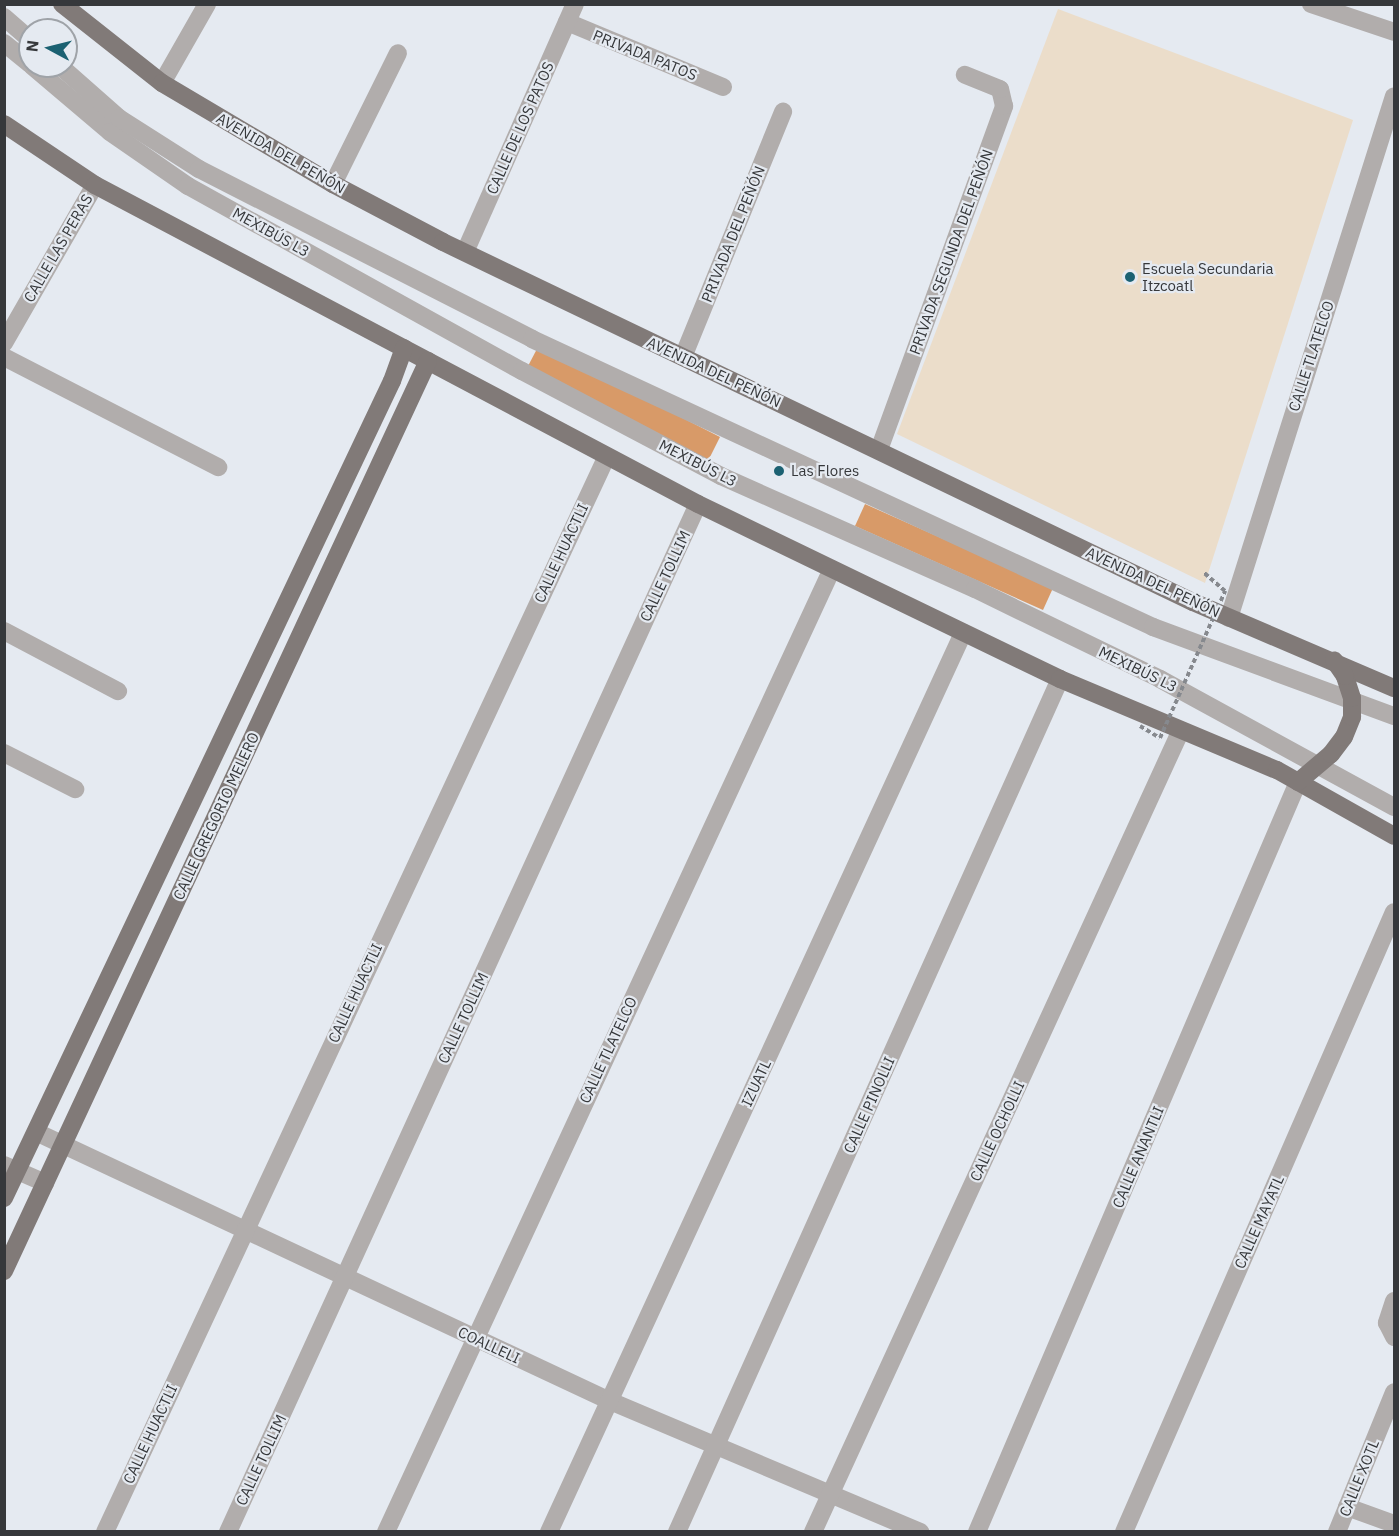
<!DOCTYPE html>
<html>
<head>
<meta charset="utf-8">
<style>
  body { margin:0 }
  #map { position:relative; width:1399px; height:1536px; overflow:hidden; background:#e5eaf1; font-family:"IBM Plex Sans",sans-serif }
  div>[style] { position:absolute }
  .education>* { inset:0; background:#ebddca }
  .building>* { inset:0; background:#d89a68 }
  .minor>* { height:18px; margin:-9px; padding:0 9px; transform-origin:9px; border-radius:9px; background:#b1adac }
  .major>* { height:18px; margin:-9px; padding:0 9px; transform-origin:9px; border-radius:9px; background:#817a78 }
  .path-bridge>* { height:4px; margin-top:-2px; transform-origin:0; background:repeating-linear-gradient(90deg,#86898e 0 4.5px,transparent 0 7.5px) }
  .dots>* { width:16px; height:16px; translate:-50% -50%; box-sizing:border-box; border:3px solid #e5eaf1; border-radius:50% }
  span { translate:-50% -50%; white-space:nowrap; text-align:center; line-height:1.15; -webkit-text-stroke:4.5px #e5eaf1; paint-order:stroke }
  .street-label { font-size:15px; color:#36383b }
  .poi-label { font-size:15px; color:#36383b }
  .left { translate:0 -50%; text-align:left }
  .frame { position:absolute; inset:0; border:6px solid #36383b; pointer-events:none }
  .north { position:absolute; left:18px; top:18px; width:60px; height:60px; box-sizing:border-box; background:#e5eaf1; border:2px solid #9fa3a8; border-radius:50%; rotate:277deg; font-size:16px; font-weight:700; line-height:24px; text-align:center; color:#36383b }
  .north::after { content:''; display:block; margin:auto; width:21px; height:27px; background:#1b6172; clip-path:polygon(50% 0,100% 100%,50% 72%,0 100%) }
</style>
</head>
<body>
<div id="map">
  <div class="education">
    <div style="clip-path:polygon(1058px 9px,1353px 120px,1205px 583px,897px 434px)"></div>
  </div>
  <div class="building">
    <div style="clip-path:polygon(539px 345px,720px 437px,708px 461px,527px 368px)"></div>
    <div style="clip-path:polygon(865px 504px,1053px 588px,1043px 610px,855px 526px)"></div>
  </div>
  <div class="minor">
    <div style="left:1311px;top:4px;width:88px;rotate:18.6deg"></div>
    <div style="left:4px;top:17px;width:35px;rotate:41deg"></div>
    <div style="left:567px;top:22px;width:169px;rotate:22.6deg"></div>
    <div style="left:4px;top:43px;width:33px;rotate:39deg"></div>
    <div style="left:32px;top:66px;width:102px;rotate:40.2deg"></div>
    <div style="left:110px;top:132px;width:95px;rotate:34.7deg"></div>
    <div style="left:188px;top:186px;width:382px;rotate:29deg"></div>
    <div style="left:522px;top:371px;width:225px;rotate:27.8deg"></div>
    <div style="left:721px;top:476px;width:278px;rotate:24deg"></div>
    <div style="left:975px;top:589px;width:206px;rotate:25.9deg"></div>
    <div style="left:1160px;top:679px;width:267px;rotate:28.7deg"></div>
    <div style="left:60px;top:66px;width:79px;rotate:41.4deg"></div>
    <div style="left:119px;top:118px;width:95px;rotate:32.5deg"></div>
    <div style="left:199px;top:169px;width:374px;rotate:27deg"></div>
    <div style="left:532px;top:339px;width:685px;rotate:24.88deg"></div>
    <div style="left:1153px;top:627px;width:257px;rotate:20.3deg"></div>
    <div style="left:162px;top:83px;width:91px;rotate:-60.3deg"></div>
    <div style="left:333px;top:184px;width:146px;rotate:-63.6deg"></div>
    <div style="left:465px;top:252px;width:271px;rotate:-66.1deg"></div>
    <div style="left:4px;top:343px;width:182px;rotate:-60.1deg"></div>
    <div style="left:4px;top:357px;width:241px;rotate:27.2deg"></div>
    <div style="left:683px;top:357px;width:265px;rotate:-67.8deg"></div>
    <div style="left:879px;top:450px;width:366px;rotate:-70deg"></div>
    <div style="left:1004px;top:106px;width:17px;rotate:-103deg"></div>
    <div style="left:1000px;top:89px;width:38px;rotate:-158deg"></div>
    <div style="left:1229px;top:618px;width:547px;rotate:-72.46deg"></div>
    <div style="left:4px;top:631px;width:129px;rotate:27.8deg"></div>
    <div style="left:4px;top:753px;width:80px;rotate:26.9deg"></div>
    <div style="left:36px;top:1132px;width:634px;rotate:25.11deg"></div>
    <div style="left:610px;top:1401px;width:337px;rotate:22.9deg"></div>
    <div style="left:4px;top:1165px;width:45px;rotate:23.7deg"></div>
    <div style="left:1394px;top:1301px;width:23px;rotate:108deg"></div>
    <div style="left:1387px;top:1323px;width:16px;rotate:63deg"></div>
    <div style="left:1347px;top:1507px;width:50px;rotate:19.9deg"></div>
    <div style="left:105px;top:1532px;width:1187px;rotate:-64.99deg"></div>
    <div style="left:228px;top:1532px;width:1130px;rotate:-65.43deg"></div>
    <div style="left:386px;top:1532px;width:1061px;rotate:-65.15deg"></div>
    <div style="left:549px;top:1532px;width:990px;rotate:-65.27deg"></div>
    <div style="left:677px;top:1532px;width:935px;rotate:-65.82deg"></div>
    <div style="left:813px;top:1532px;width:882px;rotate:-65.35deg"></div>
    <div style="left:977px;top:1532px;width:816px;rotate:-66.83deg"></div>
    <div style="left:1124px;top:1532px;width:676px;rotate:-66.47deg"></div>
    <div style="left:1337px;top:1532px;width:151px;rotate:-67.8deg"></div>
  </div>
  <div class="major">
    <div style="left:62px;top:4px;width:127px;rotate:38.3deg"></div>
    <div style="left:162px;top:83px;width:199px;rotate:30.6deg"></div>
    <div style="left:333px;top:184px;width:124px;rotate:27.8deg"></div>
    <div style="left:443px;top:242px;width:832px;rotate:25.64deg"></div>
    <div style="left:1193px;top:602px;width:219px;rotate:23.2deg"></div>
    <div style="left:4px;top:124px;width:110px;rotate:33.8deg"></div>
    <div style="left:95px;top:185px;width:682px;rotate:27.88deg"></div>
    <div style="left:698px;top:504px;width:402px;rotate:25.8deg"></div>
    <div style="left:1060px;top:679px;width:235px;rotate:22.8deg"></div>
    <div style="left:1277px;top:770px;width:134px;rotate:29.4deg"></div>
    <div style="left:1298px;top:782px;width:43px;rotate:-40.3deg"></div>
    <div style="left:1331px;top:754px;width:21px;rotate:-53deg"></div>
    <div style="left:1344px;top:737px;width:22px;rotate:-68deg"></div>
    <div style="left:1352px;top:717px;width:19px;rotate:-90deg"></div>
    <div style="left:1352px;top:698px;width:23px;rotate:-108deg"></div>
    <div style="left:1345px;top:676px;width:19px;rotate:-125deg"></div>
    <div style="left:4px;top:1198px;width:904px;rotate:-64.6deg"></div>
    <div style="left:392px;top:381px;width:35px;rotate:-70deg"></div>
    <div style="left:4px;top:1271px;width:1004px;rotate:-65.02deg"></div>
  </div>
  <div class="path-bridge">
    <div style="left:1140px;top:726px;width:23px;rotate:31deg"></div>
    <div style="left:1160px;top:738px;width:161px;rotate:-66.1deg"></div>
    <div style="left:1225px;top:591px;width:28px;rotate:-139deg"></div>
  </div>
  <div class="dots">
    <div style="left:1130px;top:277px;background:#1b6172"></div>
    <div style="left:779px;top:471px;background:#1b6172"></div>
  </div>
  <div class="street-label">
    <span style="left:645px;top:55px;rotate:22deg">PRIVADA PATOS</span>
    <span style="left:520px;top:128px;rotate:-66deg">CALLE DE LOS PATOS</span>
    <span style="left:281px;top:153px;rotate:30deg">AVENIDA DEL PEÑÓN</span>
    <span style="left:271px;top:232px;rotate:29deg">MEXIBÚS L3</span>
    <span style="left:733px;top:234px;rotate:-68deg">PRIVADA DEL PEÑÓN</span>
    <span style="left:58px;top:248px;rotate:-60deg">CALLE LAS PERAS</span>
    <span style="left:951px;top:252px;rotate:-70deg">PRIVADA SEGUNDA DEL PEÑÓN</span>
    <span style="left:1311px;top:356px;rotate:-72deg">CALLE TLATELCO</span>
    <span style="left:714px;top:372px;rotate:25deg">AVENIDA DEL PEÑÓN</span>
    <span style="left:698px;top:463px;rotate:27deg">MEXIBÚS L3</span>
    <span style="left:561px;top:553px;rotate:-65deg">CALLE HUACTLI</span>
    <span style="left:665px;top:576px;rotate:-65deg">CALLE TOLLIM</span>
    <span style="left:1153px;top:582px;rotate:25deg">AVENIDA DEL PEÑÓN</span>
    <span style="left:1138px;top:669px;rotate:26deg">MEXIBÚS L3</span>
    <span style="left:216px;top:816px;rotate:-65deg">CALLE GREGORIO MELERO</span>
    <span style="left:355px;top:993px;rotate:-65deg">CALLE HUACTLI</span>
    <span style="left:463px;top:1018px;rotate:-65deg">CALLE TOLLIM</span>
    <span style="left:608px;top:1050px;rotate:-65deg">CALLE TLATELCO</span>
    <span style="left:756px;top:1083px;rotate:-65deg">IZUATL</span>
    <span style="left:869px;top:1105px;rotate:-66deg">CALLE PINOLLI</span>
    <span style="left:997px;top:1131px;rotate:-65deg">CALLE OCHOLLI</span>
    <span style="left:1138px;top:1157px;rotate:-67deg">CALLE ANANTLI</span>
    <span style="left:1259px;top:1222px;rotate:-66deg">CALLE MAYATL</span>
    <span style="left:489px;top:1345px;rotate:25deg">COALLELI</span>
    <span style="left:150px;top:1434px;rotate:-65deg">CALLE HUACTLI</span>
    <span style="left:261px;top:1460px;rotate:-65deg">CALLE TOLLIM</span>
    <span style="left:1359px;top:1478px;rotate:-68deg">CALLE XOTL</span>
  </div>
  <div class="poi-label">
    <span class="left" style="left:1142px;top:277px">Escuela Secundaria<br>Itzcoatl</span>
    <span class="left" style="left:791px;top:471px">Las Flores</span>
  </div>
  <div class="frame"></div>
  <div class="north">N</div>
</div>
</body>
</html>
